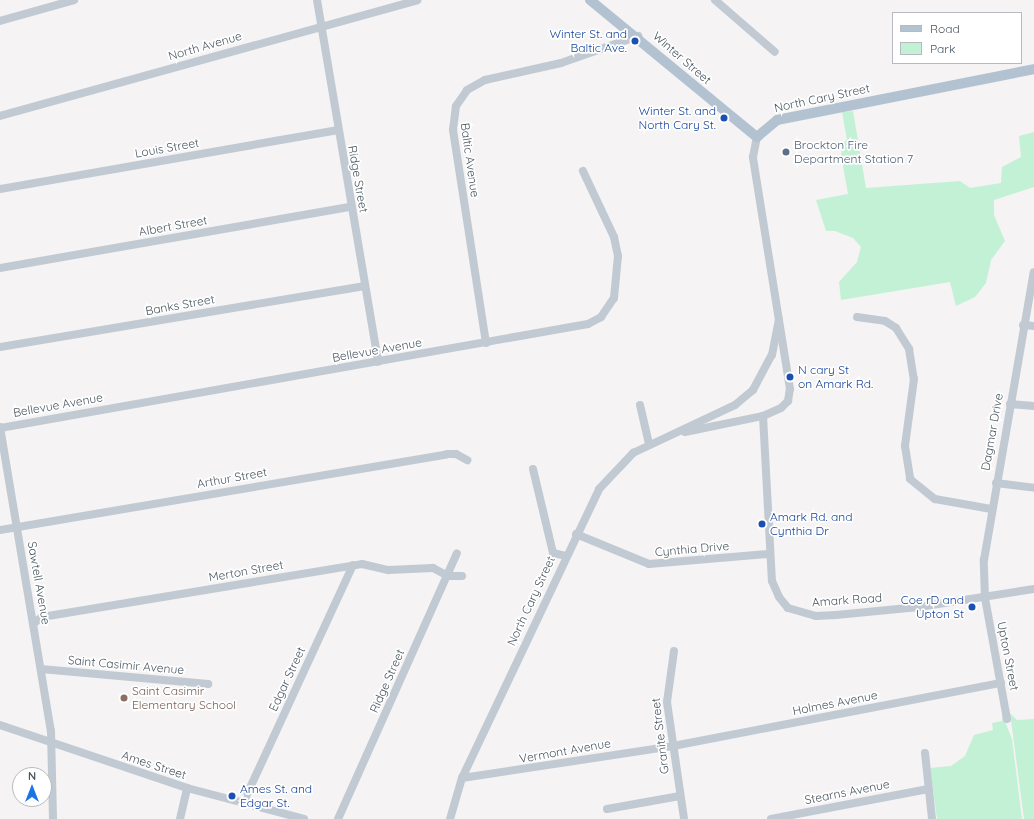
<!DOCTYPE html>
<html>
<head>
<meta charset="utf-8">
<style>
  body { margin:0 }
  #map { position:relative; width:1034px; height:819px; overflow:hidden; background:#f5f3f3; font-family:Quicksand,sans-serif }
  div>[style] { position:absolute }
  .green>* { inset:0; background:#c3f1d5 }
  .minor>* { height:8px; margin:-4px; padding:0 4px; transform-origin:4px; border-radius:4px; background:#c1cad2 }
  .major>* { height:10px; margin:-5px; padding:0 5px; transform-origin:5px; border-radius:5px; background:#b3c2d1 }
  .dots>* { width:11px; height:11px; translate:-50% -50%; box-sizing:border-box; border:2px solid #fff; border-radius:50% }
  span { translate:-50% -50%; white-space:nowrap; text-align:center; line-height:1.15; -webkit-text-stroke:3.5px #fff; paint-order:stroke }
  .transit-label { font-size:12px; color:#164399 }
  .right { translate:-100% -50%; text-align:right }
  .left { translate:0 -50%; text-align:left }
  .street-label { font-size:12px; color:#4a5661 }
  .service-label { font-size:12px; color:#4e5e75 }
  .education-label { font-size:12px; color:#785e54 }
  .legend { position:absolute; left:892px; top:12px; width:130px; height:52px; box-sizing:border-box; background:#fff; border:1px solid #b7bbc0; margin:0; padding:5px 7px; list-style:none; font-size:12px; color:#4a5661 }
  .legend li { display:flex; align-items:center; gap:8px; height:20px }
  .legend b { width:20px; border:1px solid #b7bbc0 }
  .north { position:absolute; left:12px; top:767px; width:40px; height:40px; box-sizing:border-box; background:#fff; border:1px solid #b7bbc0; border-radius:50%; rotate:0deg; font-size:11px; font-weight:700; line-height:16px; text-align:center; color:#4a5661 }
  .north::after { content:''; display:block; margin:auto; width:14px; height:18px; background:#1a73e8; clip-path:polygon(50% 0,100% 100%,50% 72%,0 100%) }
</style>
</head>
<body>
<div id="map">
  <div class="green">
    <div style="clip-path:polygon(853px 111px,866px 188px,960px 181px,970px 188px,1001px 183px,1002px 167px,1021px 157px,1019px 136px,1034px 132px,1034px 187px,994px 200px,994px 215px,1005px 241px,991px 260px,986px 283px,975px 297px,956px 306px,950px 282px,841px 300px,839px 282px,857px 262px,861px 247px,853px 238px,835px 231px,826px 231px,816px 200px,848px 194px,841px 155px,843px 143px,847px 140px,842px 112px)"></div>
    <div style="clip-path:polygon(1010px 713px,1017px 720px,1034px 719px,1034px 819px,1024px 819px)"></div>
    <div style="clip-path:polygon(1002px 714px,1012px 739px,1022px 819px,937px 819px,930px 768px,951px 766px,965px 756px,974px 735px,993px 730px,992px 723px,1002px 721px)"></div>
  </div>
  <div class="minor">
    <div style="left:317px;top:0;width:367px;rotate:80.4deg"></div>
    <div style="left:715px;top:0;width:79px;rotate:40.9deg"></div>
    <div style="left:0;top:21px;width:77px;rotate:-15.8deg"></div>
    <div style="left:0;top:116px;width:433px;rotate:-15.5deg"></div>
    <div style="left:0;top:189px;width:342px;rotate:-9.9deg"></div>
    <div style="left:0;top:268px;width:356px;rotate:-9.9deg"></div>
    <div style="left:857px;top:317px;width:28px;rotate:8deg"></div>
    <div style="left:885px;top:321px;width:13px;rotate:32deg"></div>
    <div style="left:896px;top:328px;width:25px;rotate:58deg"></div>
    <div style="left:909px;top:349px;width:30px;rotate:81deg"></div>
    <div style="left:914px;top:379px;width:68px;rotate:97.7deg"></div>
    <div style="left:905px;top:446px;width:33px;rotate:81deg"></div>
    <div style="left:910px;top:479px;width:32px;rotate:39deg"></div>
    <div style="left:935px;top:499px;width:57px;rotate:10.1deg"></div>
    <div style="left:1023px;top:325px;width:11px;rotate:5deg"></div>
    <div style="left:486px;top:343px;width:216px;rotate:-98.8deg"></div>
    <div style="left:453px;top:130px;width:24px;rotate:-83deg"></div>
    <div style="left:456px;top:106px;width:19px;rotate:-55deg"></div>
    <div style="left:467px;top:90px;width:21px;rotate:-29deg"></div>
    <div style="left:485px;top:80px;width:78px;rotate:-12.6deg"></div>
    <div style="left:561px;top:63px;width:82px;rotate:-19.3deg"></div>
    <div style="left:0;top:347px;width:370px;rotate:-9.5deg"></div>
    <div style="left:1010px;top:404px;width:24px;rotate:5deg"></div>
    <div style="left:640px;top:405px;width:40px;rotate:77deg"></div>
    <div style="left:763px;top:416px;width:165px;rotate:86.9deg"></div>
    <div style="left:772px;top:581px;width:17px;rotate:66deg"></div>
    <div style="left:779px;top:597px;width:14px;rotate:51deg"></div>
    <div style="left:788px;top:608px;width:29px;rotate:16deg"></div>
    <div style="left:816px;top:616px;width:20px;rotate:-3deg"></div>
    <div style="left:836px;top:615px;width:83px;rotate:-5.5deg"></div>
    <div style="left:919px;top:607px;width:116px;rotate:-8.9deg"></div>
    <div style="left:0;top:427px;width:308px;rotate:80.5deg"></div>
    <div style="left:51px;top:731px;width:88px;rotate:88.7deg"></div>
    <div style="left:0;top:428px;width:597px;rotate:-10.03deg"></div>
    <div style="left:588px;top:324px;width:15px;rotate:-28deg"></div>
    <div style="left:601px;top:317px;width:23px;rotate:-56deg"></div>
    <div style="left:614px;top:298px;width:42px;rotate:-84.6deg"></div>
    <div style="left:618px;top:256px;width:19px;rotate:-102deg"></div>
    <div style="left:614px;top:237px;width:73px;rotate:-115.2deg"></div>
    <div style="left:685px;top:432px;width:80px;rotate:-11.6deg"></div>
    <div style="left:763px;top:416px;width:20px;rotate:-24deg"></div>
    <div style="left:781px;top:408px;width:10px;rotate:-45deg"></div>
    <div style="left:788px;top:401px;width:12px;rotate:-81deg"></div>
    <div style="left:790px;top:389px;width:235px;rotate:-99.1deg"></div>
    <div style="left:753px;top:157px;width:20px;rotate:-79deg"></div>
    <div style="left:533px;top:469px;width:86px;rotate:76.6deg"></div>
    <div style="left:553px;top:553px;width:13px;rotate:13deg"></div>
    <div style="left:996px;top:483px;width:38px;rotate:7deg"></div>
    <div style="left:0;top:530px;width:453px;rotate:-9.6deg"></div>
    <div style="left:447px;top:454px;width:9px"></div>
    <div style="left:456px;top:454px;width:13px;rotate:29deg"></div>
    <div style="left:576px;top:534px;width:79px;rotate:22.3deg"></div>
    <div style="left:649px;top:564px;width:120px;rotate:-4.8deg"></div>
    <div style="left:34px;top:623px;width:10px;rotate:-37deg"></div>
    <div style="left:42px;top:617px;width:324px;rotate:-9.4deg"></div>
    <div style="left:362px;top:564px;width:27px;rotate:13deg"></div>
    <div style="left:388px;top:570px;width:45px;rotate:-2.5deg"></div>
    <div style="left:433px;top:568px;width:17px;rotate:28deg"></div>
    <div style="left:448px;top:576px;width:14px"></div>
    <div style="left:674px;top:651px;width:51px;rotate:97.8deg"></div>
    <div style="left:667px;top:702px;width:118px;rotate:81.7deg"></div>
    <div style="left:41px;top:669px;width:168px;rotate:5.1deg"></div>
    <div style="left:1007px;top:719px;width:123px;rotate:-100.3deg"></div>
    <div style="left:985px;top:598px;width:38px;rotate:-92deg"></div>
    <div style="left:984px;top:560px;width:292px;rotate:-80.2deg"></div>
    <div style="left:0;top:725px;width:197px;rotate:18.6deg"></div>
    <div style="left:187px;top:788px;width:121px;rotate:14.8deg"></div>
    <div style="left:925px;top:753px;width:66px;rotate:83.9deg"></div>
    <div style="left:462px;top:778px;width:213px;rotate:-8.6deg"></div>
    <div style="left:673px;top:746px;width:334px;rotate:-10.9deg"></div>
    <div style="left:243px;top:803px;width:262px;rotate:-65.2deg"></div>
    <div style="left:607px;top:809px;width:74px;rotate:-10.1deg"></div>
    <div style="left:180px;top:819px;width:32px;rotate:-77deg"></div>
    <div style="left:338px;top:819px;width:291px;rotate:-65.9deg"></div>
    <div style="left:450px;top:819px;width:43px;rotate:-73.7deg"></div>
    <div style="left:462px;top:778px;width:320px;rotate:-64.6deg"></div>
    <div style="left:599px;top:489px;width:50px;rotate:-46.6deg"></div>
    <div style="left:633px;top:453px;width:113px;rotate:-25.2deg"></div>
    <div style="left:735px;top:405px;width:23px;rotate:-40deg"></div>
    <div style="left:753px;top:390px;width:40px;rotate:-62deg"></div>
    <div style="left:772px;top:355px;width:36px;rotate:-79deg"></div>
    <div style="left:771px;top:819px;width:160px;rotate:-10.8deg"></div>
  </div>
  <div class="major">
    <div style="left:590px;top:0;width:216px;rotate:39.4deg"></div>
    <div style="left:757px;top:137px;width:26px;rotate:-40deg"></div>
    <div style="left:777px;top:120px;width:262px;rotate:-11.2deg"></div>
  </div>
  <div class="dots">
    <div style="left:635px;top:41px;background:#1a4fb4"></div>
    <div style="left:724px;top:118px;background:#1a4fb4"></div>
    <div style="left:786px;top:152px;background:#5c6f8a"></div>
    <div style="left:790px;top:377px;background:#1a4fb4"></div>
    <div style="left:762px;top:524px;background:#1a4fb4"></div>
    <div style="left:972px;top:607px;background:#1a4fb4"></div>
    <div style="left:124px;top:698px;background:#8d6e63"></div>
    <div style="left:232px;top:796px;background:#1a4fb4"></div>
  </div>
  <div class="transit-label">
    <span class="right" style="left:627px;top:41px">Winter St. and<br>Baltic Ave.</span>
    <span class="right" style="left:716px;top:118px">Winter St. and<br>North Cary St.</span>
    <span class="left" style="left:798px;top:377px">N cary St<br>on Amark Rd.</span>
    <span class="left" style="left:770px;top:524px">Amark Rd. and<br>Cynthia Dr</span>
    <span class="right" style="left:964px;top:607px">Coe rD and<br>Upton St</span>
    <span class="left" style="left:240px;top:796px">Ames St. and<br>Edgar St.</span>
  </div>
  <div class="street-label">
    <span style="left:205px;top:46px;rotate:-16deg">North Avenue</span>
    <span style="left:682px;top:58px;rotate:41deg">Winter Street</span>
    <span style="left:822px;top:98px;rotate:-12deg">North Cary Street</span>
    <span style="left:167px;top:148px;rotate:-10deg">Louis Street</span>
    <span style="left:470px;top:160px;rotate:82deg">Baltic Avenue</span>
    <span style="left:358px;top:179px;rotate:80deg">Ridge Street</span>
    <span style="left:173px;top:226px;rotate:-10deg">Albert Street</span>
    <span style="left:180px;top:305px;rotate:-10deg">Banks Street</span>
    <span style="left:377px;top:350px;rotate:-10deg">Bellevue Avenue</span>
    <span style="left:58px;top:405px;rotate:-10deg">Bellevue Avenue</span>
    <span style="left:992px;top:432px;rotate:-80deg">Dagmar Drive</span>
    <span style="left:232px;top:478px;rotate:-10deg">Arthur Street</span>
    <span style="left:692px;top:549px;rotate:-5deg">Cynthia Drive</span>
    <span style="left:246px;top:571px;rotate:-10deg">Merton Street</span>
    <span style="left:39px;top:583px;rotate:80deg">Sawtell Avenue</span>
    <span style="left:847px;top:600px;rotate:-4deg">Amark Road</span>
    <span style="left:531px;top:601px;rotate:-65deg">North Cary Street</span>
    <span style="left:1008px;top:656px;rotate:79deg">Upton Street</span>
    <span style="left:126px;top:665px;rotate:5deg">Saint Casimir Avenue</span>
    <span style="left:287px;top:679px;rotate:-65deg">Edgar Street</span>
    <span style="left:387px;top:681px;rotate:-66deg">Ridge Street</span>
    <span style="left:835px;top:703px;rotate:-11deg">Holmes Avenue</span>
    <span style="left:660px;top:736px;rotate:-97deg">Granite Street</span>
    <span style="left:565px;top:751px;rotate:-10deg">Vermont Avenue</span>
    <span style="left:154px;top:765px;rotate:18deg">Ames Street</span>
    <span style="left:847px;top:792px;rotate:-11deg">Stearns Avenue</span>
  </div>
  <div class="service-label">
    <span class="left" style="left:794px;top:152px">Brockton Fire<br>Department Station 7</span>
  </div>
  <div class="education-label">
    <span class="left" style="left:132px;top:698px">Saint Casimir<br>Elementary School</span>
  </div>
  <ul class="legend">
  <li><b style="height:5px;background:#b3c2d1"></b>Road</li>
  <li><b style="height:11px;background:#c3f1d5"></b>Park</li>
  </ul>
  <div class="north">N</div>
</div>
</body>
</html>
